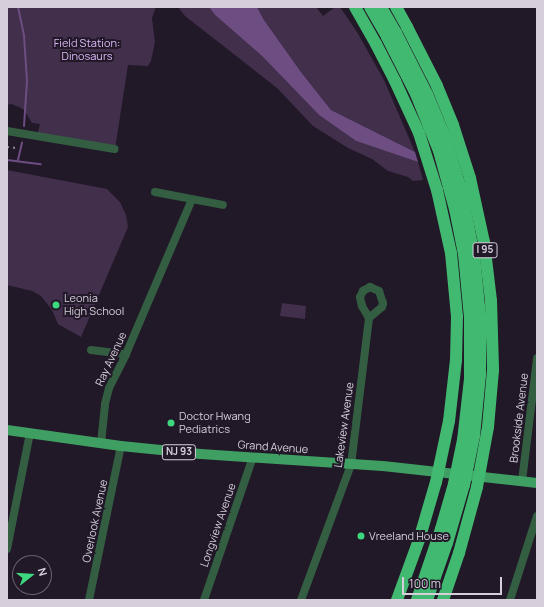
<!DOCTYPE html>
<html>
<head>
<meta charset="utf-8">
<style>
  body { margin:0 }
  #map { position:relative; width:544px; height:607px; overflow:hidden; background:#211828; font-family:Manrope,sans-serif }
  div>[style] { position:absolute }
  .green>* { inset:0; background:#412f4c }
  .water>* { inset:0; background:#6e4d82 }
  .stream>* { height:2px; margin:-1px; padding:0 1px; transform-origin:1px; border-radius:1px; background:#6e4d82 }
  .minor>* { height:8px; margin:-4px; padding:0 4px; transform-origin:4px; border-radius:4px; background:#335e41 }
  .major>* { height:10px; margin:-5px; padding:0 5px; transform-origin:5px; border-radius:5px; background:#3f9f63 }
  .highway>* { height:12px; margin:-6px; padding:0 6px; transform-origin:6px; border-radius:6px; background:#42b970 }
  .rail>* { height:2px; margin-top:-1px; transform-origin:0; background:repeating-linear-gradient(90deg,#918997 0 2px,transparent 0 6px) }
  .highway-bridge>* { height:12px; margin:-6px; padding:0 6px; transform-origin:6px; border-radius:6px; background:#42b970 }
  .dots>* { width:11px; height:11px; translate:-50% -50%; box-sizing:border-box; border:2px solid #211828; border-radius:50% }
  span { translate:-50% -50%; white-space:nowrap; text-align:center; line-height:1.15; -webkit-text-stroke:4px #211828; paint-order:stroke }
  .shield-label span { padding:1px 3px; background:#211828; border:1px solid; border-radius:3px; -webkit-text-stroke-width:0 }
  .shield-label { font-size:10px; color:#d6cfdb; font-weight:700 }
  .park-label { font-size:11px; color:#deb8f8 }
  .poi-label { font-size:11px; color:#d6cfdb }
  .left { translate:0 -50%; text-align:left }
  .street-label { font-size:11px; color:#d6cfdb }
  .frame { position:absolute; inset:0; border:8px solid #d6cfdb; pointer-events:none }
  .north { position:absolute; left:12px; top:555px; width:40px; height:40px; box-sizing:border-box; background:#211828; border:1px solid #696170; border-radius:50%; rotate:73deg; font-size:11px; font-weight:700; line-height:16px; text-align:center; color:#d6cfdb }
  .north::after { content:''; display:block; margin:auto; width:14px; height:18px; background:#3dd77e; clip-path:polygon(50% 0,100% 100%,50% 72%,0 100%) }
  .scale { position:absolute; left:402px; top:577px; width:100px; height:18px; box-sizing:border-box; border:2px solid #d6cfdb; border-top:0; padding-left:5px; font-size:12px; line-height:14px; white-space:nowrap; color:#d6cfdb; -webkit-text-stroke:3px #211828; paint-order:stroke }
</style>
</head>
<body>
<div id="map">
  <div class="green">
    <div style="clip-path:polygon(7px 7px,156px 7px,152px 18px,155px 42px,151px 61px,148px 66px,128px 65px,115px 149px,37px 136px,40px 124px,32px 123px,24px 110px,19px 107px,11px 104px,7px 105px)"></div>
    <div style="clip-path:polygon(178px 7px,209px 7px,215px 15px,262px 56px,319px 115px,356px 141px,418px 162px,423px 180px,413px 181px,408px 177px,388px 171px,372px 159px,348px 148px,313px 126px,277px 88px,185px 16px)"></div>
    <div style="clip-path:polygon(257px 7px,316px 7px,323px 16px,335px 7px,340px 7px,357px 32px,384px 80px,415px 152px,331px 110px,301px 72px,264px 20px)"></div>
    <div style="clip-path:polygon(7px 170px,107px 189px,120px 202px,126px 215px,128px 227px,81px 337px,58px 324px,52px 310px,41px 296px,32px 291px,7px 285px)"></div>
    <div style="clip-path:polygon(282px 303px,306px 306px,305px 319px,280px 316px)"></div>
  </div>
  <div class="water">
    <div style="clip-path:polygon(209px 7px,257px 7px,264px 20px,301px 72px,331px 110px,415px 152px,418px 162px,356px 141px,319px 115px,262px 56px,215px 15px)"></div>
  </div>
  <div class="stream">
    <div style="left:18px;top:7px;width:30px;rotate:78deg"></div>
    <div style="left:24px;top:36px;width:45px;rotate:86.2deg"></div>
    <div style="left:27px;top:81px;width:45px;rotate:93.8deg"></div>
    <div style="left:7px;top:160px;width:34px;rotate:7deg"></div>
    <div style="left:18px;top:160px;width:18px;rotate:-77deg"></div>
  </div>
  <div class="minor">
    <div style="left:7px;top:131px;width:109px;rotate:9.5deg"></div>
    <div style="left:155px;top:192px;width:69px;rotate:10.8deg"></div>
    <div style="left:91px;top:350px;width:35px;rotate:7deg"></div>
    <div style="left:101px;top:443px;width:39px;rotate:-84deg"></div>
    <div style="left:105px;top:404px;width:16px;rotate:-76deg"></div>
    <div style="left:109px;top:388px;width:38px;rotate:-63deg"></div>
    <div style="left:126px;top:354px;width:168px;rotate:-66.9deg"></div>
    <div style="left:522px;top:481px;width:124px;rotate:-83deg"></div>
    <div style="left:7px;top:549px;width:118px;rotate:-78.8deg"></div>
    <div style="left:89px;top:600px;width:157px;rotate:-78.3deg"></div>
    <div style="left:204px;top:600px;width:151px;rotate:-71.1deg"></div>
    <div style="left:301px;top:600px;width:144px;rotate:-69.7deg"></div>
    <div style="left:351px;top:465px;width:148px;rotate:-83deg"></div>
    <div style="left:369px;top:318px;width:14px;rotate:-120deg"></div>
    <div style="left:362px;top:306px;width:9px;rotate:-103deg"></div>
    <div style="left:360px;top:297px;width:7px;rotate:-63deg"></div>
    <div style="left:363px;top:291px;width:8px;rotate:-30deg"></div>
    <div style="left:370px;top:287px;width:10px;rotate:24deg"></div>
    <div style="left:379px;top:291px;width:13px;rotate:72deg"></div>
    <div style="left:383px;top:303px;width:4px;rotate:104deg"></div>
    <div style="left:382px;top:307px;width:17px;rotate:140deg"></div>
    <div style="left:510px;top:600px;width:88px;rotate:-72.2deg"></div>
  </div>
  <div class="major">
    <div style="left:7px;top:430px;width:115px;rotate:8deg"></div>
    <div style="left:121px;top:446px;width:80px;rotate:5.7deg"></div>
    <div style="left:201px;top:454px;width:182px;rotate:3.8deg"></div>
    <div style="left:383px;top:466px;width:155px;rotate:6.3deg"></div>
  </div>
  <div class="highway">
    <div style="left:355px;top:7px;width:43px;rotate:60.4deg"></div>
    <div style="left:370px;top:7px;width:34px;rotate:60deg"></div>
    <div style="left:381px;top:7px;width:30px;rotate:60deg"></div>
    <div style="left:396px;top:7px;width:23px;rotate:61deg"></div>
    <div style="left:397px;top:600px;width:64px;rotate:-69.9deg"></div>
    <div style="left:419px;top:540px;width:60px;rotate:-73.7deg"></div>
    <div style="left:417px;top:600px;width:75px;rotate:-71.3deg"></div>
    <div style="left:441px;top:529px;width:47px;rotate:-73.9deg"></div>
    <div style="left:427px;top:600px;width:60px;rotate:-70.7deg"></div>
    <div style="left:447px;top:543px;width:60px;rotate:-73.7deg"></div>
    <div style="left:443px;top:600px;width:50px;rotate:-71.2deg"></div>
    <div style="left:459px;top:553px;width:68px;rotate:-74.7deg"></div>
  </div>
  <div class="rail">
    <div style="left:7px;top:147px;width:9px;rotate:6deg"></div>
  </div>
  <div class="highway-bridge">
    <div style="left:407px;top:27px;width:66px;rotate:63deg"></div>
    <div style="left:437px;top:86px;width:42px;rotate:67.7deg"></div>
    <div style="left:453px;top:125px;width:56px;rotate:72.2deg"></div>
    <div style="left:470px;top:178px;width:66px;rotate:77.7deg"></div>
    <div style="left:484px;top:242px;width:59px;rotate:83.2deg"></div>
    <div style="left:491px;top:301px;width:69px;rotate:88.3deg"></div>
    <div style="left:493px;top:370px;width:57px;rotate:95deg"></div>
    <div style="left:488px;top:427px;width:61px;rotate:100.4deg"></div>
    <div style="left:396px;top:33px;width:68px;rotate:63.1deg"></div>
    <div style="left:427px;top:94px;width:47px;rotate:67.3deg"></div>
    <div style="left:445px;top:137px;width:59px;rotate:73.1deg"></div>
    <div style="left:462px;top:193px;width:64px;rotate:79.2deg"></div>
    <div style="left:474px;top:256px;width:60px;rotate:84.3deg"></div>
    <div style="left:480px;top:316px;width:59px;rotate:90deg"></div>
    <div style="left:480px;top:375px;width:61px;rotate:95.6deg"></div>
    <div style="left:474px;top:436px;width:50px;rotate:101.5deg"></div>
    <div style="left:387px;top:37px;width:64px;rotate:63deg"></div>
    <div style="left:416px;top:94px;width:61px;rotate:68deg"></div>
    <div style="left:439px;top:151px;width:60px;rotate:74.6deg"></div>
    <div style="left:455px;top:209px;width:46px;rotate:78.7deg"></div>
    <div style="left:464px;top:254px;width:63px;rotate:84.6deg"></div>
    <div style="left:470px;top:317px;width:62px;rotate:90deg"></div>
    <div style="left:470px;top:379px;width:61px;rotate:96.5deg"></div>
    <div style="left:463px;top:440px;width:45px;rotate:101.6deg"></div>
    <div style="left:376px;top:44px;width:42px;rotate:62.8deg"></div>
    <div style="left:395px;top:81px;width:57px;rotate:65.2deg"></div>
    <div style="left:419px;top:133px;width:60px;rotate:72.5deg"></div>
    <div style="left:437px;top:190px;width:65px;rotate:77.5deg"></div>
    <div style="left:451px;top:253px;width:64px;rotate:84.6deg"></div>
    <div style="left:457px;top:317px;width:43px;rotate:91.3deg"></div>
    <div style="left:456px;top:360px;width:61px;rotate:96.5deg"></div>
    <div style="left:449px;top:421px;width:62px;rotate:102deg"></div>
  </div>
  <div class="dots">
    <div style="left:56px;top:305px;background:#3dd77e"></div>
    <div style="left:171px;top:423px;background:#3dd77e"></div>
    <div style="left:361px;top:536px;background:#3dd77e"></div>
  </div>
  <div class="shield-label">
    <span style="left:485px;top:250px">I 95</span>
    <span style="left:179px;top:452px">NJ 93</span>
  </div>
  <div class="park-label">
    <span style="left:87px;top:50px">Field Station:<br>Dinosaurs</span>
  </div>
  <div class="poi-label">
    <span class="left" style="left:64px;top:305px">Leonia<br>High School</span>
    <span class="left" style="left:179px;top:423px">Doctor Hwang<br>Pediatrics</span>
    <span class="left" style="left:369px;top:536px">Vreeland House</span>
  </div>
  <div class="street-label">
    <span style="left:111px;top:359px;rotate:-65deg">Ray Avenue</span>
    <span style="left:519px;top:418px;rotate:-83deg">Brookside Avenue</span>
    <span style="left:344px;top:425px;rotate:-82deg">Lakeview Avenue</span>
    <span style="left:273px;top:447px;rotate:4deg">Grand Avenue</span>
    <span style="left:95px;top:521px;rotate:-78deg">Overlook Avenue</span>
    <span style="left:218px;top:525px;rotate:-71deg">Longview Avenue</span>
  </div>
  <div class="frame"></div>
  <div class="north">N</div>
  <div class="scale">100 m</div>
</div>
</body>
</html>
